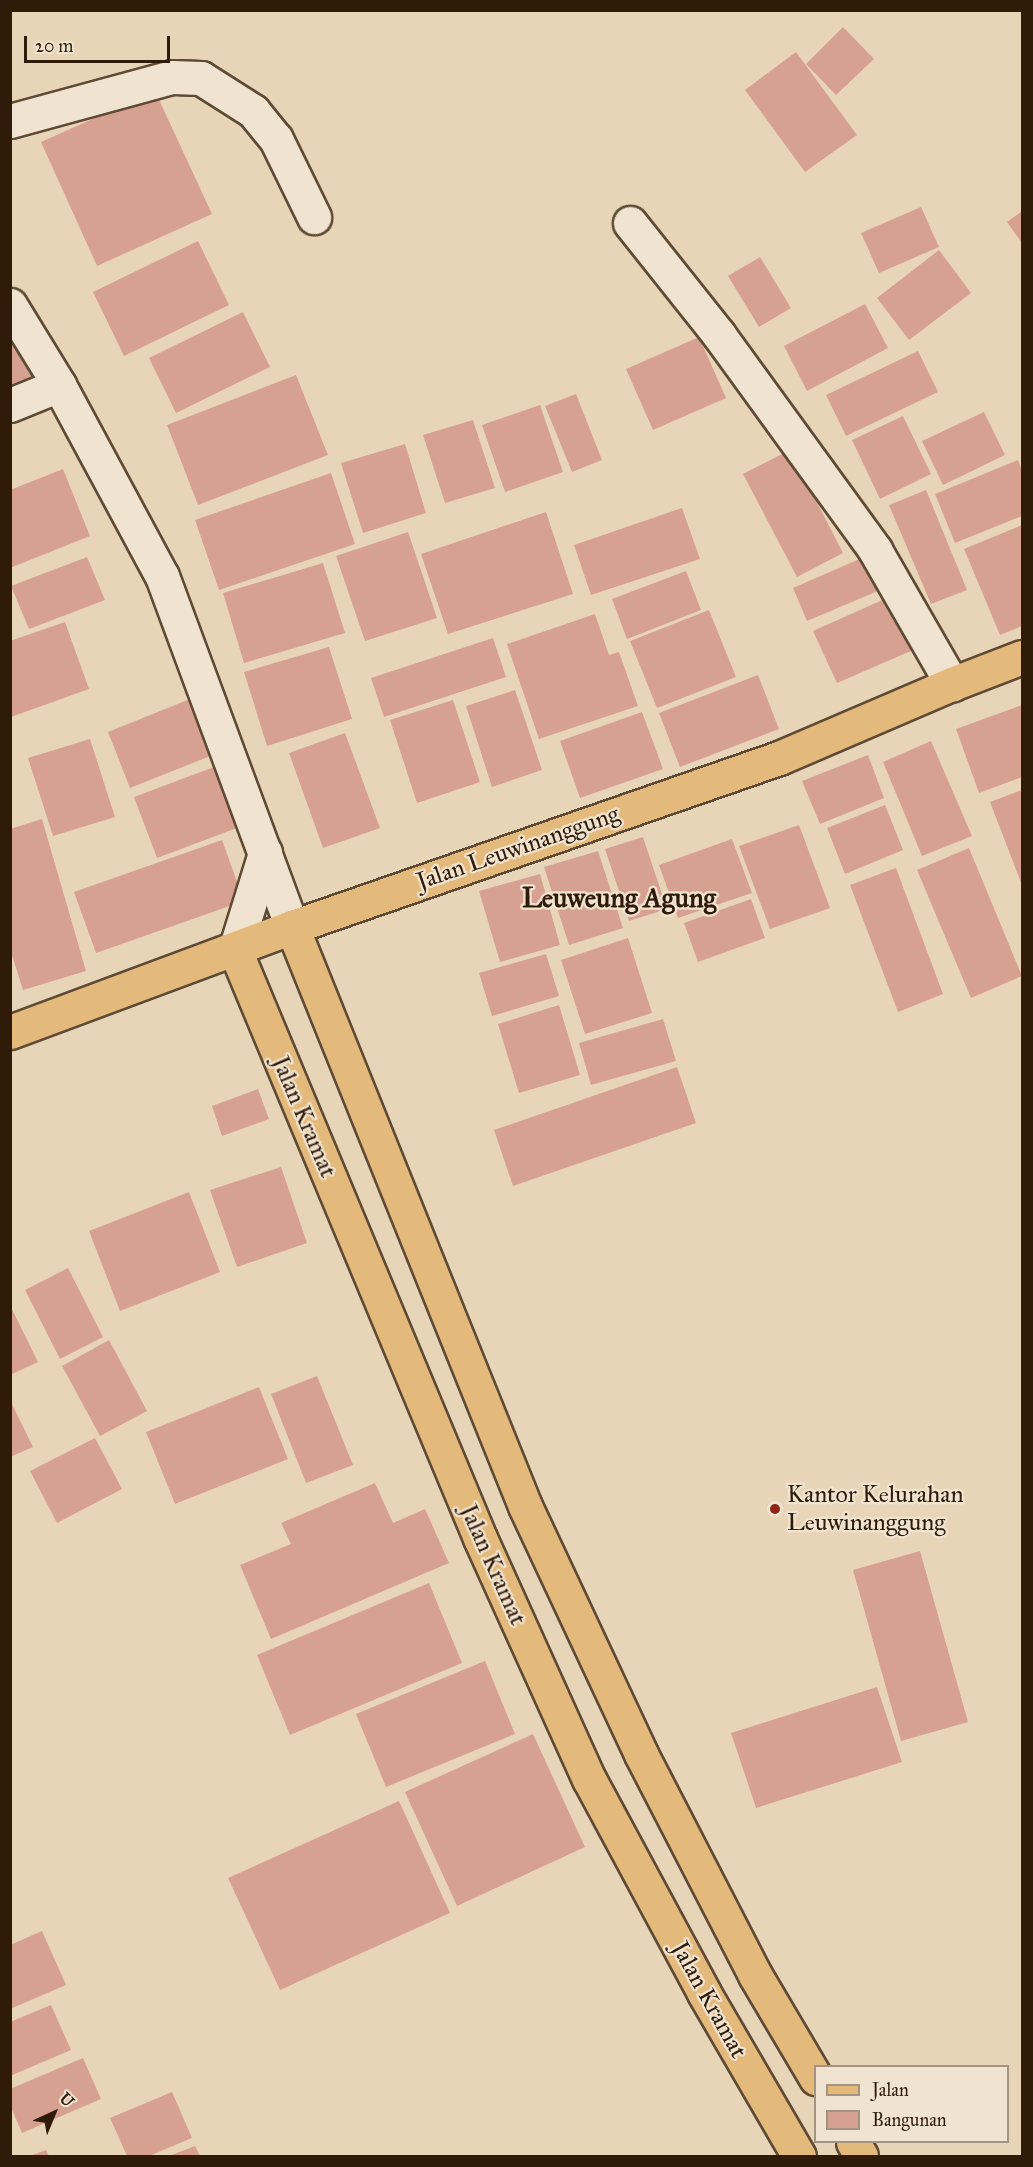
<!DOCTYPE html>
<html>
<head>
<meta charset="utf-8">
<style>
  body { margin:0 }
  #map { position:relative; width:1033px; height:2167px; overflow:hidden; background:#e8d5b8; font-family:"IM FELL Great Primer",serif }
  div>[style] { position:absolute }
  .building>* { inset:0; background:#d7a192 }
  .roads { filter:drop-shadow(2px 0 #5e4a35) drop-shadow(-2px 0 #5e4a35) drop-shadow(0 2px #5e4a35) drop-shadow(0 -2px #5e4a35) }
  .minor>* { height:33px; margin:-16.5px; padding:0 16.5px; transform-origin:16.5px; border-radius:16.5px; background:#f0e4d1 }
  .major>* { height:33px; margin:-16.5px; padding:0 16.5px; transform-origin:16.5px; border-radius:16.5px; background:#e4ba7c }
  .dots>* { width:16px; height:16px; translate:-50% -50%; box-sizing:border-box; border:3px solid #f0e4d1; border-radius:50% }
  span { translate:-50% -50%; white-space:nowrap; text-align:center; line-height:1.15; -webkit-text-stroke:4.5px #f0e4d1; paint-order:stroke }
  .street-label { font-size:24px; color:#301b09 }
  .poi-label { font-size:24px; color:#301b09 }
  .left { translate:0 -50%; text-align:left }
  .quarter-label { font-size:27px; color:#301b09; font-weight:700 }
  .frame { position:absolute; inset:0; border:12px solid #301b09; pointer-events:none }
  .legend { position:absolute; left:814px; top:2065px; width:195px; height:78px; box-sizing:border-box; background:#f0e4d1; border:2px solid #a39481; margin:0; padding:8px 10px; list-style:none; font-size:18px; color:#301b09 }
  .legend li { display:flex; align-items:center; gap:12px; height:30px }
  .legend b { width:30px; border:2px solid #a39481 }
  .north { position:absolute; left:24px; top:2083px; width:60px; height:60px; -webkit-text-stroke:4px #f0e4d1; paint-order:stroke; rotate:44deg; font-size:16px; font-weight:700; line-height:24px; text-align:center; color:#301b09 }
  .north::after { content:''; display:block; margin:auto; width:21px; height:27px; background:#301b09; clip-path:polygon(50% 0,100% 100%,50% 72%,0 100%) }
  .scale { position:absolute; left:24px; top:36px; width:146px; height:27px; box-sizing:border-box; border:3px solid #301b09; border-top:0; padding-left:8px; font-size:18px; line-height:21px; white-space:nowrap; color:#301b09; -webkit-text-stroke:4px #f0e4d1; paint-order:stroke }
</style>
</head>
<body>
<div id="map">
  <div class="building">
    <div style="clip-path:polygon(843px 27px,874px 59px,836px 95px,806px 64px)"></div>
    <div style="clip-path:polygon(796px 52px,857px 135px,805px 172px,745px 90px)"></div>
    <div style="clip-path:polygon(155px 91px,212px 214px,97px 266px,41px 142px)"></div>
    <div style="clip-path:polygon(921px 207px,939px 247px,879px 273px,861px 233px)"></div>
    <div style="clip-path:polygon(1022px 211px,1022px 243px,1007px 222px)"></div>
    <div style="clip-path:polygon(198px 241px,229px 305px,124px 356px,93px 292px)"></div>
    <div style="clip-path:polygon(939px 250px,971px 293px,909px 340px,877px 298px)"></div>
    <div style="clip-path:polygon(760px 257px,791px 308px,759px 327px,728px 276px)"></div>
    <div style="clip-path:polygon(865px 304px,888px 348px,807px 391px,784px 346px)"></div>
    <div style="clip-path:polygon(243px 312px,270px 367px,176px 413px,149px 358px)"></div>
    <div style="clip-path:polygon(20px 336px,41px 385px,10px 398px,10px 340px)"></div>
    <div style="clip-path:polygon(699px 337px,726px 398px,653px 430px,626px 369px)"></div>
    <div style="clip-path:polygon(918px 351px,938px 392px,846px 436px,826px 395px)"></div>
    <div style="clip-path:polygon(296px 375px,328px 455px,198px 505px,167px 425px)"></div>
    <div style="clip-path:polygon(576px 394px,602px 460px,572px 472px,545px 406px)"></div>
    <div style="clip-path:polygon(540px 405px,563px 472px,505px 492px,482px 425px)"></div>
    <div style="clip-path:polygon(984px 412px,1005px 455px,943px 485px,922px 441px)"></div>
    <div style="clip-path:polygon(903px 416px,931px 474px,880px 499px,852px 440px)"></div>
    <div style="clip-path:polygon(473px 420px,495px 488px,445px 503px,423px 435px)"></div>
    <div style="clip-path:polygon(405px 444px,426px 513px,363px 533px,341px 463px)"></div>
    <div style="clip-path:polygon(790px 450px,843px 553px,797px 577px,743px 474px)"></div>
    <div style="clip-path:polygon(1018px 460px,1022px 471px,1022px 516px,955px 543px,935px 494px)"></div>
    <div style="clip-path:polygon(63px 469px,90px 536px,10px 568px,10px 490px)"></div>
    <div style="clip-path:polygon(331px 473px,355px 544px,219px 590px,195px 520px)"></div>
    <div style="clip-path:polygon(926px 490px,967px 590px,931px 604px,889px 505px)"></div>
    <div style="clip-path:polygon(682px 508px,700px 559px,591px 595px,574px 545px)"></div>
    <div style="clip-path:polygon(546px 512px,573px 594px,448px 634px,421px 554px)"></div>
    <div style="clip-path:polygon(1022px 525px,1022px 626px,1000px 635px,964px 549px)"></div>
    <div style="clip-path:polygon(408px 532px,437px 618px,365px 641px,336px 556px)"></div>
    <div style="clip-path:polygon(871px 554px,885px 588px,807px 621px,793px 588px)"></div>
    <div style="clip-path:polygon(87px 557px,105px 600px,29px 629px,11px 586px)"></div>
    <div style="clip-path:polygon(323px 563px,345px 633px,244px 663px,223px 593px)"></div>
    <div style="clip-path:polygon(686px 571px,701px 610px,627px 639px,612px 599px)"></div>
    <div style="clip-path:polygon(889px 597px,913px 650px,837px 683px,813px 631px)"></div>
    <div style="clip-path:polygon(709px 610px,736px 677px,657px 708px,630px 641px)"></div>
    <div style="clip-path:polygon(595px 614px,609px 655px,619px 652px,638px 706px,539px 739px,507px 644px)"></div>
    <div style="clip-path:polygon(65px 622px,89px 689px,11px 717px,10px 641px)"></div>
    <div style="clip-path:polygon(493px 638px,506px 677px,384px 717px,371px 678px)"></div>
    <div style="clip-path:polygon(329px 647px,352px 719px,267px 746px,244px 672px)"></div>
    <div style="clip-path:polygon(758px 675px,779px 729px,680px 767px,659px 713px)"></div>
    <div style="clip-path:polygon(515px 690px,542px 770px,492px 787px,466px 706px)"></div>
    <div style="clip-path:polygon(190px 699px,213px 755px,130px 788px,108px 732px)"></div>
    <div style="clip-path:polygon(453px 700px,480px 782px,417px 803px,390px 720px)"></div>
    <div style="clip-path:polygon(1022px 705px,1022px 777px,979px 793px,956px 729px)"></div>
    <div style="clip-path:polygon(642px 712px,663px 769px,580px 798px,560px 741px)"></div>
    <div style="clip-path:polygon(345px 733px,380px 828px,323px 848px,289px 753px)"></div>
    <div style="clip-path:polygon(90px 739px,115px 817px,53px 836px,28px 758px)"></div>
    <div style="clip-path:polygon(931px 741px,972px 836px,922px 856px,883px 762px)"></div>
    <div style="clip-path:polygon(868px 755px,884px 798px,820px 824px,802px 781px)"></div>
    <div style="clip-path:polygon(214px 767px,237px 828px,157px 858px,134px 797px)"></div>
    <div style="clip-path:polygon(1022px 790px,1022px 885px,990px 802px)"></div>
    <div style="clip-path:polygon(885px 805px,903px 850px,845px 874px,827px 828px)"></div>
    <div style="clip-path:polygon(42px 819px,86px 971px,23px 990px,10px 949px,10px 829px)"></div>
    <div style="clip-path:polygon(799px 825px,830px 908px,770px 929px,739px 846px)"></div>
    <div style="clip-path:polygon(643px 837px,667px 909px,629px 921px,605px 849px)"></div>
    <div style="clip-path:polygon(732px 839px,752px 893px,678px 918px,659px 865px)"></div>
    <div style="clip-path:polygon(222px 840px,244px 901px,96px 953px,74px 892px)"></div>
    <div style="clip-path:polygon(969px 848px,1022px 976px,971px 998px,917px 870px)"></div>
    <div style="clip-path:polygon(598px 851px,623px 928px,569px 945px,544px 867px)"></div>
    <div style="clip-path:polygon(896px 868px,943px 994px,898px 1012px,850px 885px)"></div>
    <div style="clip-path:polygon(540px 874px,560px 945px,500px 962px,479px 891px)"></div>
    <div style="clip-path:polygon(751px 899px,765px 938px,698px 962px,684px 923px)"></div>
    <div style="clip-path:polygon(628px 938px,652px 1013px,585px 1034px,561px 960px)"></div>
    <div style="clip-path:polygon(546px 954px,559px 996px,492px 1016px,479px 973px)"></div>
    <div style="clip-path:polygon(559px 1005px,580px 1075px,519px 1093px,498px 1024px)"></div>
    <div style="clip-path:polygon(663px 1019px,676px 1061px,591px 1085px,579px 1043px)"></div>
    <div style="clip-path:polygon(677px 1067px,696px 1123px,513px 1186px,494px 1130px)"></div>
    <div style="clip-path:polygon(258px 1089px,269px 1119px,222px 1136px,212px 1106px)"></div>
    <div style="clip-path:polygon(281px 1167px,307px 1243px,237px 1267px,210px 1190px)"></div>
    <div style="clip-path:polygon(189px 1192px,220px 1272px,120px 1311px,89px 1231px)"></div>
    <div style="clip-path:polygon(68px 1268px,103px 1337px,60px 1359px,25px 1290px)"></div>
    <div style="clip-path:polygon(10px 1305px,38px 1362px,10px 1375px)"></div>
    <div style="clip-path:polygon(109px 1340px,147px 1411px,100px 1436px,62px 1366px)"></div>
    <div style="clip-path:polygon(317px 1376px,353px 1465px,306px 1483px,271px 1394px)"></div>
    <div style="clip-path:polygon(259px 1387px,288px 1459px,175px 1504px,146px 1432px)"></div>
    <div style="clip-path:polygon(10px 1400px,33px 1447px,10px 1457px)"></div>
    <div style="clip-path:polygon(95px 1438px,122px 1489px,57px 1523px,30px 1471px)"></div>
    <div style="clip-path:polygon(375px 1483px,393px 1523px,425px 1509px,449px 1563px,271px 1639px,240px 1565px,291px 1544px,281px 1523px)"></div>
    <div style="clip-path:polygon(920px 1551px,968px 1722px,901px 1741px,853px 1570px)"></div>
    <div style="clip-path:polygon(429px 1583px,462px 1663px,290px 1735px,257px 1655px)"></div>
    <div style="clip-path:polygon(485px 1661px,515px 1734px,386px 1787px,356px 1714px)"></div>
    <div style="clip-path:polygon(877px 1687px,902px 1762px,756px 1808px,731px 1733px)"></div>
    <div style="clip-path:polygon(533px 1734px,585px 1847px,457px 1906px,405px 1792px)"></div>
    <div style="clip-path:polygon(399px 1801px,450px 1913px,280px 1990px,228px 1878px)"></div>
    <div style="clip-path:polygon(42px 1931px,66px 1985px,10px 2009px,10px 1945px)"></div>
    <div style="clip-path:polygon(51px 2005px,71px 2050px,10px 2076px,10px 2022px)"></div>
    <div style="clip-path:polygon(83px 2058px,101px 2099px,22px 2133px,10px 2105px,10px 2089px)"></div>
    <div style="clip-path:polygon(172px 2092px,192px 2138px,149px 2156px,127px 2156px,110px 2118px)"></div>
    <div style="clip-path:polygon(195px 2146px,200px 2156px,169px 2156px)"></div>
    <div style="clip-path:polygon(46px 2150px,49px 2156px,30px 2156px)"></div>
  </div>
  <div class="roads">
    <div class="minor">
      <div style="left:10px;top:121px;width:168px;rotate:-15.2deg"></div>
      <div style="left:172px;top:77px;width:29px;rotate:2deg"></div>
      <div style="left:201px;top:78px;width:62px;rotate:32.4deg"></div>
      <div style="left:253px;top:111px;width:36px;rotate:51deg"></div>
      <div style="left:276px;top:139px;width:87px;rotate:64deg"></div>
      <div style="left:630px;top:223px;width:143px;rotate:51.5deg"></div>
      <div style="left:719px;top:335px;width:266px;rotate:54deg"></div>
      <div style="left:875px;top:550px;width:155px;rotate:60.1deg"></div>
      <div style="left:10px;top:305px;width:94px;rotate:58.5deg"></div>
      <div style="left:59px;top:385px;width:217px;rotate:61.7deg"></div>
      <div style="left:162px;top:576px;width:374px;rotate:69.7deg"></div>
      <div style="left:10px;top:405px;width:53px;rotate:-22.2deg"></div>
      <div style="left:235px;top:950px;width:102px;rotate:-72.8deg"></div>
    </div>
    <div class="major">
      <div style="left:292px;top:927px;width:624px;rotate:68.08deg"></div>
      <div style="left:525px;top:1506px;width:274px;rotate:64.9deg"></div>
      <div style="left:641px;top:1754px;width:249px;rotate:62.7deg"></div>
      <div style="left:755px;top:1975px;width:120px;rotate:59.4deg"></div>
      <div style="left:235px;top:950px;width:637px;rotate:67.38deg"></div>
      <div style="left:480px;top:1538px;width:265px;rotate:65.7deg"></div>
      <div style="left:589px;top:1779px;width:243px;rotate:61.7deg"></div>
      <div style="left:704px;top:1993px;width:189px;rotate:59.8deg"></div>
      <div style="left:10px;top:1032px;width:301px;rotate:-20.4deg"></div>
      <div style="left:292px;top:927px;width:515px;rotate:-19.14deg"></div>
      <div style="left:779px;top:758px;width:188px;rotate:-23.2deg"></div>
      <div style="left:952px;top:684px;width:75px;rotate:-21.1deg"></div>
      <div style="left:853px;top:2142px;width:16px;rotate:60deg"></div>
    </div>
  </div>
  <div class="dots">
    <div style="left:775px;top:1509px;background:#8f2418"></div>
  </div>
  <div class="street-label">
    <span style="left:518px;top:848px;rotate:-19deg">Jalan Leuwinanggung</span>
    <span style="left:304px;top:1117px;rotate:67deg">Jalan Kramat</span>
    <span style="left:493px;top:1565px;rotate:66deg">Jalan Kramat</span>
    <span style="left:709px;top:2000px;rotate:61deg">Jalan Kramat</span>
  </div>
  <div class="poi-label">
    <span class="left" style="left:787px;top:1509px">Kantor Kelurahan<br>Leuwinanggung</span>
  </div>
  <div class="quarter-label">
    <span style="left:619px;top:898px">Leuweung Agung</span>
  </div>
  <div class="frame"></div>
  <ul class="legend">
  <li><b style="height:8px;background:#e4ba7c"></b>Jalan</li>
  <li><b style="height:16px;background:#d7a192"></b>Bangunan</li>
  </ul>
  <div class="north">U</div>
  <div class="scale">20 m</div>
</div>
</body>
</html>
